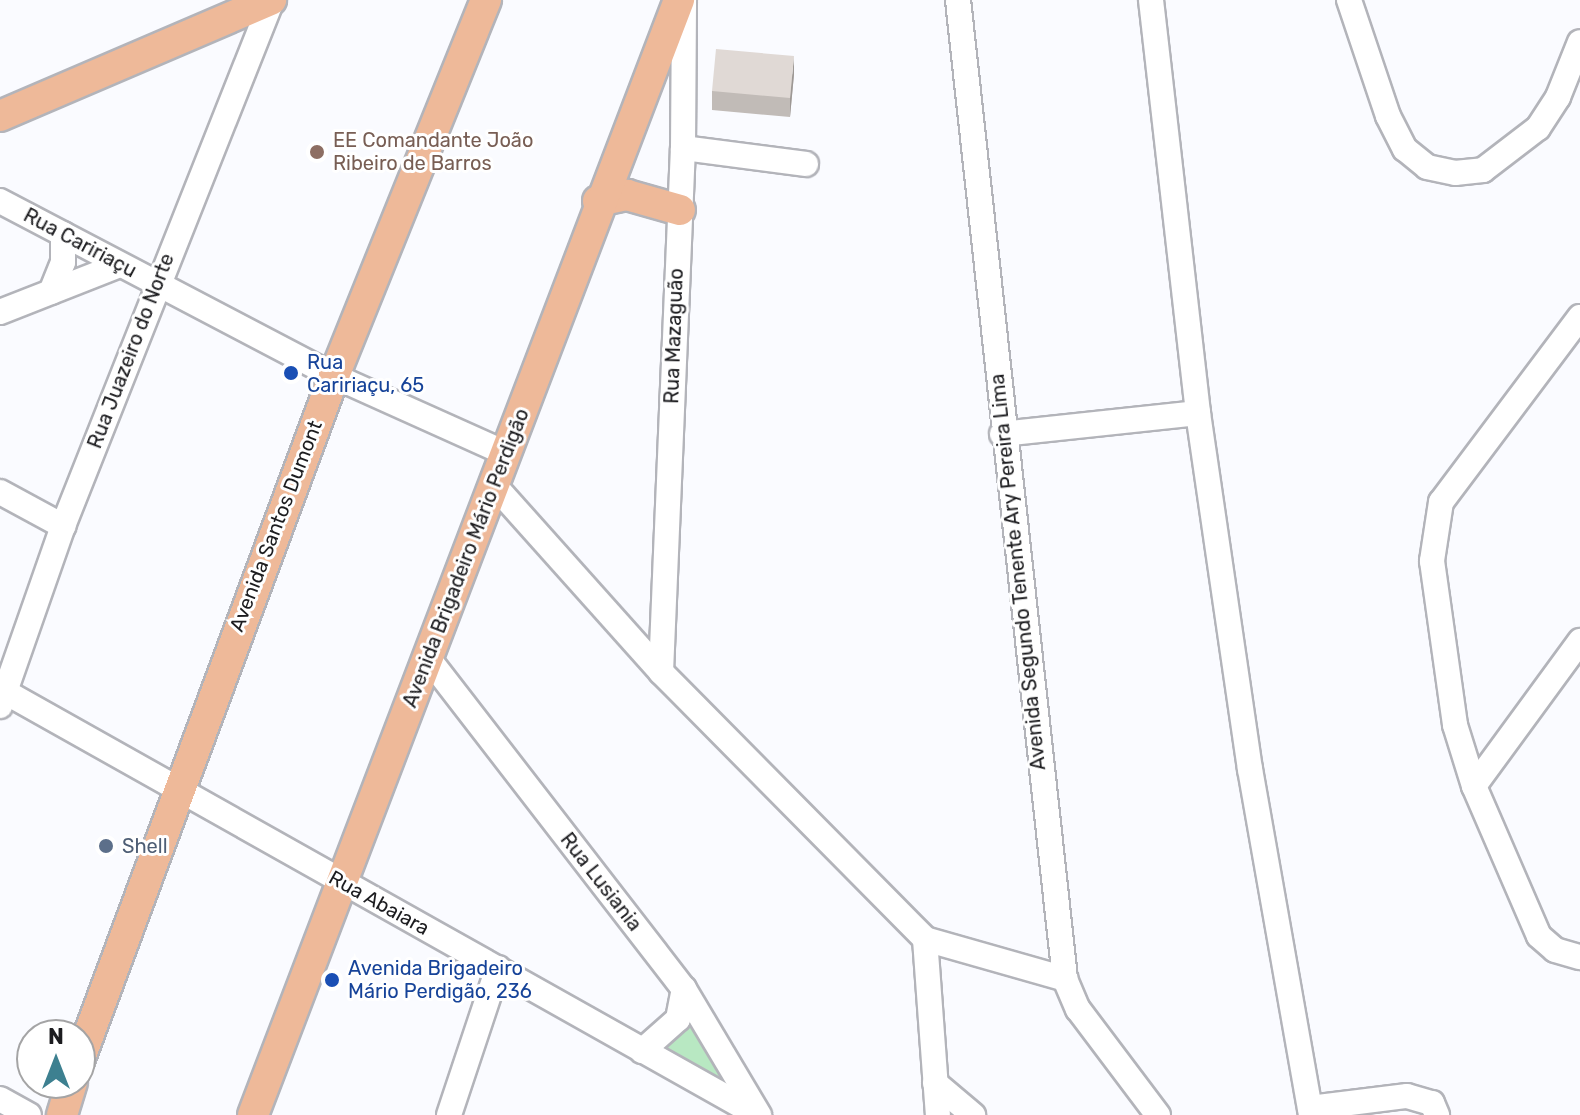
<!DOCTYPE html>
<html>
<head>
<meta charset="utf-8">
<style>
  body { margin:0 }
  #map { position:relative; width:1580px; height:1115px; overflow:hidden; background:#fafbff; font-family:Rubik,sans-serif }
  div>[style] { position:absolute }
  .green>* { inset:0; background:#b8e8c2 }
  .roads { filter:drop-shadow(2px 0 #b3b4ba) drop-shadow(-2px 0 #b3b4ba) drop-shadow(0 2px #b3b4ba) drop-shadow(0 -2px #b3b4ba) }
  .minor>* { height:24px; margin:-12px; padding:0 12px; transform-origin:12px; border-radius:12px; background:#fff }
  .major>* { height:30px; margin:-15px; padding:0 15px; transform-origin:15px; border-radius:15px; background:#eeb999 }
  .wall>* { inset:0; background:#c1bbb7 }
  .shaded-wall>* { inset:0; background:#9d9895 }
  .building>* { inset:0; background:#e0d9d5 }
  .dots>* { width:22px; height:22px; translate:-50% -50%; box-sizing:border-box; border:4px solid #fff; border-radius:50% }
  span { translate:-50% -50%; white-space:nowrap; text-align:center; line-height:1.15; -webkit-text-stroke:6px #fff; paint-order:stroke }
  .education-label { font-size:20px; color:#785e54 }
  .left { translate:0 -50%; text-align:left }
  .street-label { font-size:20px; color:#1c1c1f }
  .transit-label { font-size:20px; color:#164399 }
  .service-label { font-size:20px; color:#4e5e75 }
  .north { position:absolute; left:16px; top:1019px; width:80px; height:80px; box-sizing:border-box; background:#fff; border:2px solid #a4a4a5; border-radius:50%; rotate:0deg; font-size:22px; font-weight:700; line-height:32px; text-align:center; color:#1c1c1f }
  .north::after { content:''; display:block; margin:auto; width:28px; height:36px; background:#3d8090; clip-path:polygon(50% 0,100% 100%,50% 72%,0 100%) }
</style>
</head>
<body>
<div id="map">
  <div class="green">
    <div style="clip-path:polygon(687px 1005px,737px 1096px,648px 1048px,678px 1035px,686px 1021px)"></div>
  </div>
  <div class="roads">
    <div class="minor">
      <div style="left:958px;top:0;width:985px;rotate:83.76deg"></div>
      <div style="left:1065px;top:979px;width:33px;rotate:67deg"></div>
      <div style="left:1078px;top:1009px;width:133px;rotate:53deg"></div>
      <div style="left:1151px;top:0;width:416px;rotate:83.5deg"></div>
      <div style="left:1198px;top:413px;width:360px;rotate:81.7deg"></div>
      <div style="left:1250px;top:769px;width:351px;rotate:80deg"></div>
      <div style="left:1349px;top:0;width:122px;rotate:71.4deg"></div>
      <div style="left:1388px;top:116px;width:37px;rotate:63deg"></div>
      <div style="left:1405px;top:149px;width:28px;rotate:39deg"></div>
      <div style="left:1427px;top:167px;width:29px;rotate:12deg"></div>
      <div style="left:1455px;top:173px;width:28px;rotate:-6deg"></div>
      <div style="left:1483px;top:170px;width:69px;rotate:-37.4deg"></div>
      <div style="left:1538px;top:128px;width:37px;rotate:-57deg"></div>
      <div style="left:1558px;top:97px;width:59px;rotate:-68.2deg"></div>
      <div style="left:683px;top:148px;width:124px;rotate:7.4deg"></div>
      <div style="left:0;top:201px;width:377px;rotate:27.7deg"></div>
      <div style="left:334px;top:376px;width:188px;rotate:24.2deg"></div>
      <div style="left:51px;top:292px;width:32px;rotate:-68deg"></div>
      <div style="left:63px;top:262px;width:28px;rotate:-90deg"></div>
      <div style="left:0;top:312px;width:129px;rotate:-21.4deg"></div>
      <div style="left:1580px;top:317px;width:231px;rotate:126.9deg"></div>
      <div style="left:1441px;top:502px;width:60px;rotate:98.7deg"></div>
      <div style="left:1432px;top:561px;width:166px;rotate:82deg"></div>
      <div style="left:1455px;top:725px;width:64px;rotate:72.7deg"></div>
      <div style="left:1474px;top:786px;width:163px;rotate:66.6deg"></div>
      <div style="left:1539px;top:936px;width:21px;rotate:41deg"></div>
      <div style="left:1555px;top:950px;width:26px;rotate:16deg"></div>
      <div style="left:1002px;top:434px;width:197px;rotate:-6.1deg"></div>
      <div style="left:493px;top:484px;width:252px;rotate:48.2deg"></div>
      <div style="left:661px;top:672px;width:375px;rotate:45.3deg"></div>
      <div style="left:925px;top:939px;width:146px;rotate:15.9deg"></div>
      <div style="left:0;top:492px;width:72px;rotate:28.4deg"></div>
      <div style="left:428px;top:658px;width:418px;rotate:52.3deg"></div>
      <div style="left:684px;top:989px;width:147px;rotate:59.2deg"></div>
      <div style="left:661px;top:672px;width:524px;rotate:-87.6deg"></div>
      <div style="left:683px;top:148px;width:148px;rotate:-89.6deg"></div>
      <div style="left:0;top:689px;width:870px;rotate:29.34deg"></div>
      <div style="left:0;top:706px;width:191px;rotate:-70.7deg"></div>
      <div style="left:63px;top:526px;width:566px;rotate:-68.33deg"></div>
      <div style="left:1474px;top:786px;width:180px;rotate:-53.8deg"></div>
      <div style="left:925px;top:939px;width:176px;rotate:85.8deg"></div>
      <div style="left:642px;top:1051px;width:48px;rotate:-41.6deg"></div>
      <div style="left:678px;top:1019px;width:31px;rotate:-79deg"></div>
      <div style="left:935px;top:1083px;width:50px;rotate:40.1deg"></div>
      <div style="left:0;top:1099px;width:33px;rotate:29deg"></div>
      <div style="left:1310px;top:1108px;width:98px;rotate:-7.1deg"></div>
      <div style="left:1407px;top:1096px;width:26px;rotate:16deg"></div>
      <div style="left:1432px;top:1103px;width:13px;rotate:67deg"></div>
      <div style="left:449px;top:1115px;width:155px;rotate:-71.6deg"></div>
    </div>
    <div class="major">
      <div style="left:0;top:116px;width:295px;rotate:-23.2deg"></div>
      <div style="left:598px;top:201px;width:30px;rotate:-12deg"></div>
      <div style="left:627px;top:195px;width:55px;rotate:15.8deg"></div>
      <div style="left:80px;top:1058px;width:728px;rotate:-69.57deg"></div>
      <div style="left:334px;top:376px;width:406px;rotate:-68deg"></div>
      <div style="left:62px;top:1115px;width:34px;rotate:-73deg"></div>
      <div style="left:253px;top:1115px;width:1194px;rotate:-69.09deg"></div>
    </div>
  </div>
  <div class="wall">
    <div style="clip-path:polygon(794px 74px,790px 117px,712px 110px,712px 91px)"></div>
  </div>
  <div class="shaded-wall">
    <div style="clip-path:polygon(794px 56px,794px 74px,790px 117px,790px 98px)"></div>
  </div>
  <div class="building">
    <div style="clip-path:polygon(716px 49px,794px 56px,790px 98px,712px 91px)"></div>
  </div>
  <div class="dots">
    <div style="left:317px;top:152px;background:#8d6e63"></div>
    <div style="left:291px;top:373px;background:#1a4fb4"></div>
    <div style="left:106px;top:846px;background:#5c6f8a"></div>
    <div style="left:332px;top:980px;background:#1a4fb4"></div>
  </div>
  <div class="education-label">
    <span class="left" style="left:333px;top:152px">EE Comandante João<br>Ribeiro de Barros</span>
  </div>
  <div class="street-label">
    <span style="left:80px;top:243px;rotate:28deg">Rua Caririaçu</span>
    <span style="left:674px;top:336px;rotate:-88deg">Rua Mazaguão</span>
    <span style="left:131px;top:351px;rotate:-69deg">Rua Juazeiro do Norte</span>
    <span style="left:276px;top:526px;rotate:-69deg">Avenida Santos Dumont</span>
    <span style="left:466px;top:558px;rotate:-69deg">Avenida Brigadeiro Mário Perdigão</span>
    <span style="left:1018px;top:572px;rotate:-96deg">Avenida Segundo Tenente Ary Pereira Lima</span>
    <span style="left:601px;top:882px;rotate:52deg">Rua Lusiania</span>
    <span style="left:379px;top:903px;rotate:29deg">Rua Abaiara</span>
  </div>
  <div class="transit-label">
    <span class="left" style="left:307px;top:374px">Rua<br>Caririaçu, 65</span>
    <span class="left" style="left:348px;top:980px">Avenida Brigadeiro<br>Mário Perdigão, 236</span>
  </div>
  <div class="service-label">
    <span class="left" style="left:122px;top:846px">Shell</span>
  </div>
  <div class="north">N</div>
</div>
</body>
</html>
